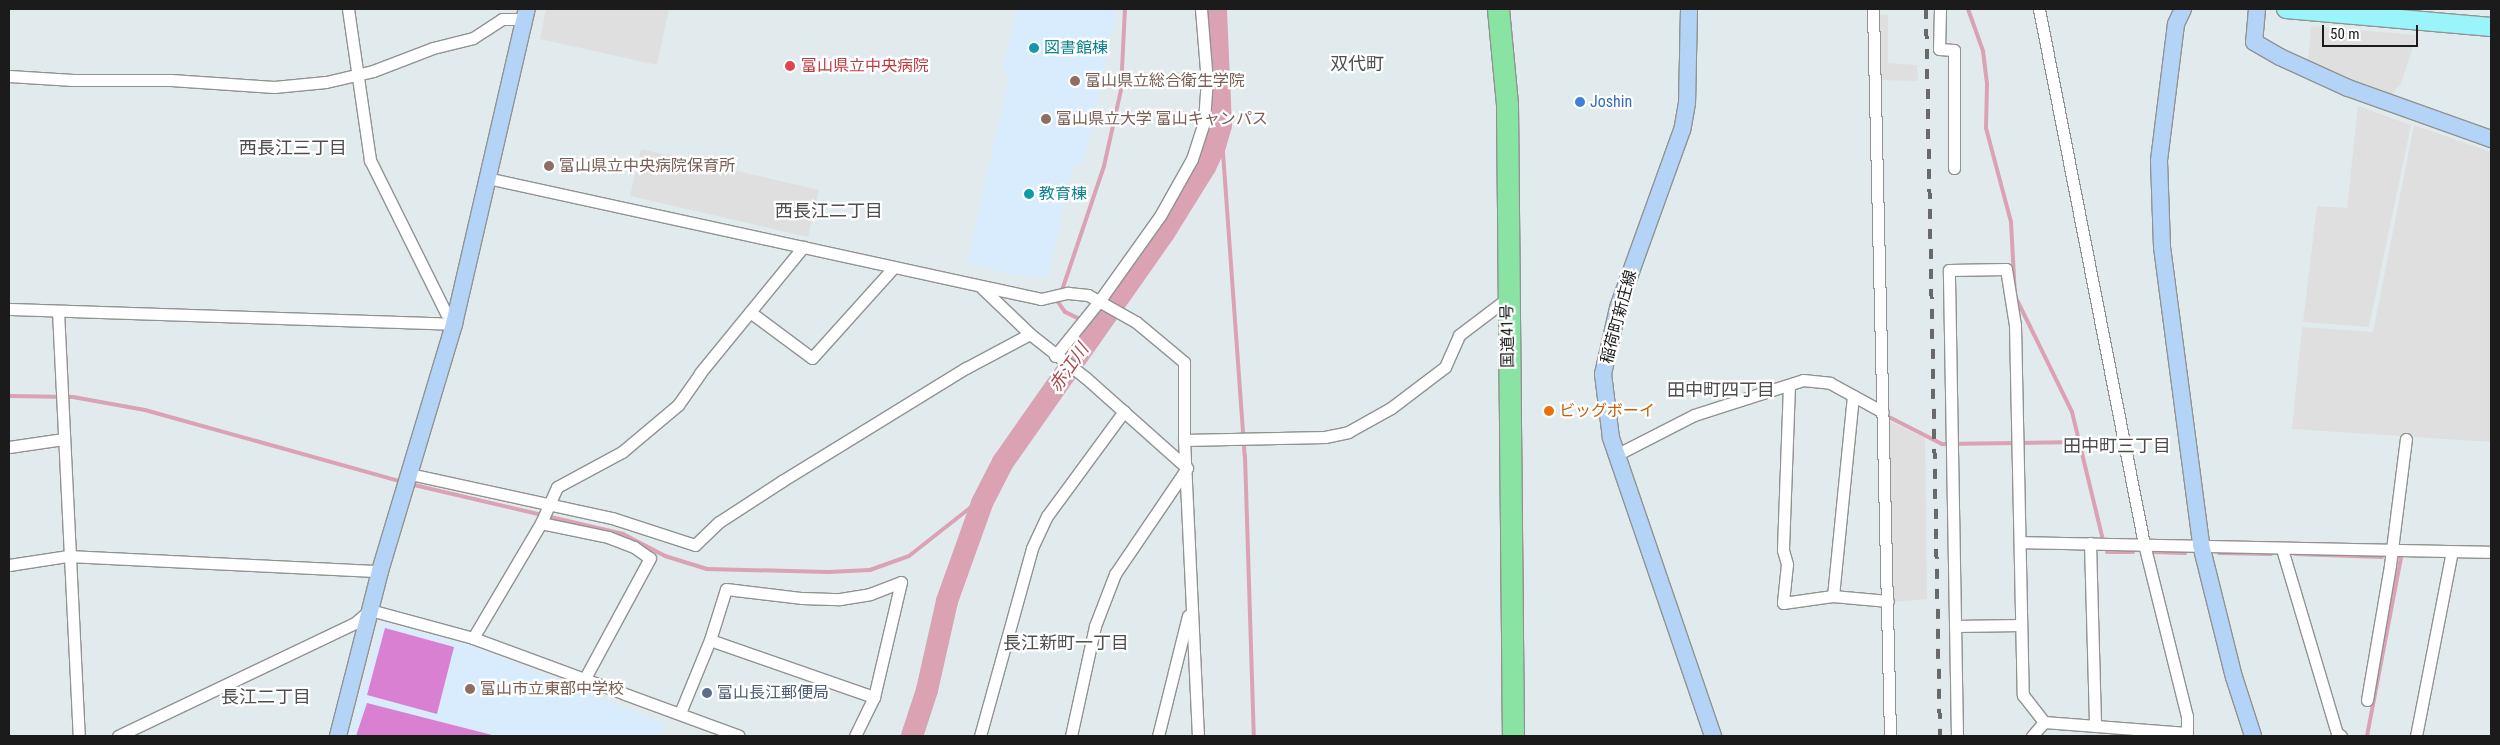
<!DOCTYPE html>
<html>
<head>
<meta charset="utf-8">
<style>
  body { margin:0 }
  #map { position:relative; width:2500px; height:745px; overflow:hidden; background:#e1ebed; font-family:"Roboto Condensed","Noto Sans JP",sans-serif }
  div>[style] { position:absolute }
  .education>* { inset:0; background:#d8ecfe }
  .pitch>* { inset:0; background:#da80d3 }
  .parking>* { inset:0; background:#dfdfdf }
  .stream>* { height:4px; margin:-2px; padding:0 2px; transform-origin:2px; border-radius:2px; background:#daa2b3 }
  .river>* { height:22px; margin:-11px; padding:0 11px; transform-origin:11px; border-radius:11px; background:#daa2b3 }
  .roads { filter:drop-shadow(1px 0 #929292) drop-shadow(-1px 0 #929292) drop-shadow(0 1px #929292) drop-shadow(0 -1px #929292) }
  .street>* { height:11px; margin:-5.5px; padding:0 5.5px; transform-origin:5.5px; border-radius:5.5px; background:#fff }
  .secondary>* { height:16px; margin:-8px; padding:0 8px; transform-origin:8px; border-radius:8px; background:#b4d4f7 }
  .primary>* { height:18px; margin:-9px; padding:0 9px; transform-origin:9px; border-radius:9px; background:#99f5f9 }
  .highway>* { height:21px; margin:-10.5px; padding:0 10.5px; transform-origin:10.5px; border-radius:10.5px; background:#89e3a3 }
  .rail>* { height:4px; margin-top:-2px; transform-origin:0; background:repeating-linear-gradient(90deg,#696969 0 10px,transparent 0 20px) }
  .dots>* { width:14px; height:14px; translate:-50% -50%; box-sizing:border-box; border:2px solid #fff; border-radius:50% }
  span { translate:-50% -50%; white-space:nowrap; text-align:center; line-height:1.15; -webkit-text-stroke:4.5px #fff; paint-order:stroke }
  .culture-label { font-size:16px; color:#0d838f }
  .left { translate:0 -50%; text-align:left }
  .health-label { font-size:16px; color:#be3a42 }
  .education-label { font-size:16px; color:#785e54 }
  .shop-label { font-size:16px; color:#366cbe }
  .street-label { font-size:16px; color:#1b1b1b }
  .food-label { font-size:16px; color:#c56008 }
  .service-label { font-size:16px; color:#4e5e75 }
  .neighbourhood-label { font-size:18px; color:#4e4e4e }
  .water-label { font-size:18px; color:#a74b4e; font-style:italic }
  .frame { position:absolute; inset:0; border:10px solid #1b1b1b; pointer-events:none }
  .scale { position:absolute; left:2322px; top:25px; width:96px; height:22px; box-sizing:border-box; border:2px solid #1b1b1b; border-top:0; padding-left:6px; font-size:15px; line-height:18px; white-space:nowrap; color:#1b1b1b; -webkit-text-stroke:4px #fff; paint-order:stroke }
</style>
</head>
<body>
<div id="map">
  <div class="education">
    <div style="clip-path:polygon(1017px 9px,1117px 9px,1083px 165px,1074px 163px,1048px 277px,1010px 274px,967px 263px,1010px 74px,1002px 73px)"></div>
    <div style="clip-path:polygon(382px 622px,470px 645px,667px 725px,658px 736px,348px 736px)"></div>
  </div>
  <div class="pitch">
    <div style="clip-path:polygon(385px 628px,454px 647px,437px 714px,367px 695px)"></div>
    <div style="clip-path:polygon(367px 703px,496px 736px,356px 736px)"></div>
  </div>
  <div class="parking">
    <div style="clip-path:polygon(546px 9px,669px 9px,657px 65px,540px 39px)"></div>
    <div style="clip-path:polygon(1876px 14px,1888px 15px,1888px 63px,1917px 65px,1918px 81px,1877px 80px)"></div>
    <div style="clip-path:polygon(2311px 26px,2417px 35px,2401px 83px,2391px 96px,2335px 75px,2308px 60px)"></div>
    <div style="clip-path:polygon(2358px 106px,2411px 125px,2369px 327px,2303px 322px,2317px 206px,2347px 208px)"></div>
    <div style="clip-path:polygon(2414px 125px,2491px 152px,2491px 442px,2292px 429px,2302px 327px,2373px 332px)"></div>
    <div style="clip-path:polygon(641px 149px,819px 190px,808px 237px,630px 196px)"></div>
    <div style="clip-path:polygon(1887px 420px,1925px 438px,1927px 599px,1894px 602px)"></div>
  </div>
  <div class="stream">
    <div style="left:1968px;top:9px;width:45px;rotate:70.3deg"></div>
    <div style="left:1983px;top:51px;width:33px;rotate:83deg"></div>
    <div style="left:1987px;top:84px;width:44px;rotate:91.3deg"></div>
    <div style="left:1986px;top:128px;width:97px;rotate:75.1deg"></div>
    <div style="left:2011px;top:222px;width:74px;rotate:86.9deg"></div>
    <div style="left:2015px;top:296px;width:129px;rotate:63.8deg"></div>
    <div style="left:2072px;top:412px;width:128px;rotate:76.4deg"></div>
    <div style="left:1221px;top:125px;width:332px;rotate:85.9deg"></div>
    <div style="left:1245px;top:456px;width:280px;rotate:88.2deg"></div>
    <div style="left:1096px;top:327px;width:34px;rotate:-154deg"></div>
    <div style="left:1065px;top:312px;width:12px;rotate:-125deg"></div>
    <div style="left:1058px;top:302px;width:144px;rotate:-71.3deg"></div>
    <div style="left:1104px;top:166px;width:78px;rotate:-77.4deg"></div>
    <div style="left:1121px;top:90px;width:81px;rotate:-87.2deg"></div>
    <div style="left:9px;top:396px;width:64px;rotate:0.9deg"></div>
    <div style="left:73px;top:397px;width:73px;rotate:10.2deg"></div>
    <div style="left:145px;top:410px;width:268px;rotate:15.6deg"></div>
    <div style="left:1885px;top:415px;width:64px;rotate:27deg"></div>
    <div style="left:1942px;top:444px;width:137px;rotate:-0.8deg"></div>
    <div style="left:410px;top:484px;width:219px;rotate:13.2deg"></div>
    <div style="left:623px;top:534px;width:47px;rotate:27.6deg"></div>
    <div style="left:665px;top:556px;width:44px;rotate:17.2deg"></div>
    <div style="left:707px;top:569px;width:121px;rotate:1.4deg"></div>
    <div style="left:828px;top:572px;width:42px;rotate:-2.7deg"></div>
    <div style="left:870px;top:570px;width:41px;rotate:-19.7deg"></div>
    <div style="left:909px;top:556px;width:78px;rotate:-38.2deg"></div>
    <div style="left:970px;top:508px;width:13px;rotate:-23deg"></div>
    <div style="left:2107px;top:552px;width:26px"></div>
    <div style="left:2153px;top:552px;width:32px;rotate:2deg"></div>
    <div style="left:2219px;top:553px;width:52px;rotate:1.1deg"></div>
    <div style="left:2295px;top:554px;width:87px;rotate:2deg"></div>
    <div style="left:2367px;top:736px;width:182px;rotate:-79.2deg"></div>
    <div style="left:2401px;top:557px;width:7px;rotate:180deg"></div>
  </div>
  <div class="river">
    <div style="left:912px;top:736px;width:48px;rotate:-71.9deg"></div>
    <div style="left:927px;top:690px;width:91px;rotate:-77.3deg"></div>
    <div style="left:947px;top:601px;width:104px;rotate:-70.3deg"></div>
    <div style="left:982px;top:503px;width:46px;rotate:-62.9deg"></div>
    <div style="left:1003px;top:462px;width:280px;rotate:-54.9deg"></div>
    <div style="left:1164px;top:233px;width:78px;rotate:-58.2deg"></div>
    <div style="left:1205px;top:167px;width:23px;rotate:-65deg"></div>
    <div style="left:1215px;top:146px;width:22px;rotate:-74deg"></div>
    <div style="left:1221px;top:125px;width:116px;rotate:-92.5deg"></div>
  </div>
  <div class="roads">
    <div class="street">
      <div style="left:348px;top:9px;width:153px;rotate:81.7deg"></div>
      <div style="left:370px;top:160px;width:171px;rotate:63.6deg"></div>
      <div style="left:1873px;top:9px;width:727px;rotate:88.66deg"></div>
      <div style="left:1940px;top:9px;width:40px;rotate:91.4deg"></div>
      <div style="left:1939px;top:49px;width:15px;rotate:4deg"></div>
      <div style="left:1954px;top:50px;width:118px;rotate:90deg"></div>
      <div style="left:2039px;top:9px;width:545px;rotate:78.9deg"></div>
      <div style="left:2144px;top:544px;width:177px;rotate:76deg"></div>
      <div style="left:2187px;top:716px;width:20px;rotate:90deg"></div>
      <div style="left:9px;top:76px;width:64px;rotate:3.6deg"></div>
      <div style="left:73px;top:80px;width:98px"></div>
      <div style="left:171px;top:80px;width:103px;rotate:3.9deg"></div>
      <div style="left:274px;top:87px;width:52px;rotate:-5.5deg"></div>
      <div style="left:326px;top:82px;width:48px;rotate:-13.2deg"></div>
      <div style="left:373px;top:71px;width:64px;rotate:-21deg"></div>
      <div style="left:433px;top:48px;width:41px;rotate:-14deg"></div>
      <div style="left:473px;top:38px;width:35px;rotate:-33deg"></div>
      <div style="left:502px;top:19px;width:22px"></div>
      <div style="left:487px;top:178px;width:567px;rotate:12.32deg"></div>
      <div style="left:1041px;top:299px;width:28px;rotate:-13deg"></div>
      <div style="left:1068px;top:293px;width:20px;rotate:6deg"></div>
      <div style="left:1088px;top:295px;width:55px;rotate:29.4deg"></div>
      <div style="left:1136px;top:322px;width:62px;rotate:39.8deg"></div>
      <div style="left:1184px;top:362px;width:78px;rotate:90deg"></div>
      <div style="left:1184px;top:440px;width:296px;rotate:87.3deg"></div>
      <div style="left:981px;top:287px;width:68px;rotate:43.8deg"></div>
      <div style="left:9px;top:309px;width:445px;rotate:1.9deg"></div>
      <div style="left:58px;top:311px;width:426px;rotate:87.2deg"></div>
      <div style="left:750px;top:312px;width:77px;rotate:36.6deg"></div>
      <div style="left:812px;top:358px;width:122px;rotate:-48deg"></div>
      <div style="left:1055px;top:356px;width:72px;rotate:-51.2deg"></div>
      <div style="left:1100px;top:300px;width:103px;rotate:-54.5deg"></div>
      <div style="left:1160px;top:216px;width:65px;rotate:-60.7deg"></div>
      <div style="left:1192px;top:159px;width:40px;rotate:-72deg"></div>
      <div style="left:1204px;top:121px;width:39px;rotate:-86deg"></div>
      <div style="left:1207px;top:82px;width:73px;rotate:-94.7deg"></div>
      <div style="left:1789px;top:385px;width:165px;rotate:92.1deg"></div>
      <div style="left:1783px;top:550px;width:15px;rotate:74deg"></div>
      <div style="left:1787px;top:564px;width:39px;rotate:96deg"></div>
      <div style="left:1783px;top:603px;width:50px;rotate:-8deg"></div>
      <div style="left:1833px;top:596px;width:55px;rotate:5.2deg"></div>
      <div style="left:1184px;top:440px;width:141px;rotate:-1.2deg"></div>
      <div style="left:1325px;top:437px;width:24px;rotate:-12deg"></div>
      <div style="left:1348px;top:432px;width:49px;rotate:-29.2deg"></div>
      <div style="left:1391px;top:408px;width:68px;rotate:-37.2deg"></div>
      <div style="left:1445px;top:367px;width:35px;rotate:-66deg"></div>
      <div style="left:1459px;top:335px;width:61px;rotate:-37.1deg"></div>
      <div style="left:9px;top:447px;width:55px;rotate:-8.4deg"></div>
      <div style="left:1616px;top:455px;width:88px;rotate:-27.1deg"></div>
      <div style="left:1694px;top:415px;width:114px;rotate:-17.8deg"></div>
      <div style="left:1803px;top:380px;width:27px;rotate:6deg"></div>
      <div style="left:1830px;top:383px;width:60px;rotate:28.7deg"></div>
      <div style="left:410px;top:474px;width:207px;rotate:12.3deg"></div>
      <div style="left:612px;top:518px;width:87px;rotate:18deg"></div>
      <div style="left:695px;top:545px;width:33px;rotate:-44deg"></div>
      <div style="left:719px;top:522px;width:75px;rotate:-33.1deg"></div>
      <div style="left:782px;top:481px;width:216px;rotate:-31.6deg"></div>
      <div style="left:966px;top:368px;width:72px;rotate:-28deg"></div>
      <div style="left:1030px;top:334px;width:71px;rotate:38.2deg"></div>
      <div style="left:1086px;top:378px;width:135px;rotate:41.7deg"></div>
      <div style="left:541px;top:523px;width:68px;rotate:11.8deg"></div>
      <div style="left:608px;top:537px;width:28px;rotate:21deg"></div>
      <div style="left:634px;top:547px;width:19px;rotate:35deg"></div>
      <div style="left:650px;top:558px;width:136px;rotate:118.4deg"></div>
      <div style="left:2020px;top:542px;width:471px;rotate:1.2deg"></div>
      <div style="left:2090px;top:543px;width:183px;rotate:88.4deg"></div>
      <div style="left:2282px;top:549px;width:192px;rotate:73.4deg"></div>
      <div style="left:2337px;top:733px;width:5px;rotate:37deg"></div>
      <div style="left:9px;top:565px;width:60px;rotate:-8.7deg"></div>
      <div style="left:68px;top:556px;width:312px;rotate:2.8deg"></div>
      <div style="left:1833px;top:596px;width:201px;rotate:-84.3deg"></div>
      <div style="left:1955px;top:626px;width:66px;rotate:-0.9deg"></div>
      <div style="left:473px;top:638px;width:134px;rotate:-59.4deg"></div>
      <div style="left:541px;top:523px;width:39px;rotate:-66deg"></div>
      <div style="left:557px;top:487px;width:74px;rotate:-28.3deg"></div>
      <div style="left:622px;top:452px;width:73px;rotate:-40deg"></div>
      <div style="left:678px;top:405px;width:39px;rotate:-55deg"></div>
      <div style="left:700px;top:373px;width:163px;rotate:-50.7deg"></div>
      <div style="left:710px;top:640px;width:174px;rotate:19.2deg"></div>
      <div style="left:2367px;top:700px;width:137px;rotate:-80.3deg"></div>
      <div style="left:2390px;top:565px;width:127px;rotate:-82.8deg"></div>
      <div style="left:680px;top:713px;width:79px;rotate:-67.7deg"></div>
      <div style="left:710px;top:640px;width:53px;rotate:-72.6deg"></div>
      <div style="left:726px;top:589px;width:77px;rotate:6.8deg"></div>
      <div style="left:802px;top:598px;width:38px;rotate:2deg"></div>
      <div style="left:840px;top:599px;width:30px;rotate:-9deg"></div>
      <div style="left:870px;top:594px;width:33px;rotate:-21deg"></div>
      <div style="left:901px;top:582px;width:118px;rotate:103.2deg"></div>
      <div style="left:874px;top:697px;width:43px;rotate:116deg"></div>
      <div style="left:118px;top:736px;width:263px;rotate:-25.5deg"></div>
      <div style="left:355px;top:623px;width:20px;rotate:-41deg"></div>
      <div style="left:370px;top:610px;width:107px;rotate:15.2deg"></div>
      <div style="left:473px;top:638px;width:283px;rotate:20.2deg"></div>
      <div style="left:980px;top:736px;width:195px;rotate:-74.5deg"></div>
      <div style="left:1032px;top:548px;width:35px;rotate:-65deg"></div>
      <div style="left:1047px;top:516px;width:130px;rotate:-53.7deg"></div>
      <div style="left:1071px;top:736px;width:113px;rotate:-77.7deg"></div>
      <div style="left:1095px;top:626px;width:56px;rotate:-69deg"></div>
      <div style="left:1115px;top:574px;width:128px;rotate:-55.8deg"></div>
      <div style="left:1158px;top:736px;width:124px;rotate:-76deg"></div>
      <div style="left:1957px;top:736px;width:466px;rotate:-91deg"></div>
      <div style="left:1949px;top:270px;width:57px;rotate:-1deg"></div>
      <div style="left:2006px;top:269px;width:57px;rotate:80.9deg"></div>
      <div style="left:2015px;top:325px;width:370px;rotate:88.8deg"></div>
      <div style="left:2023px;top:695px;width:34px;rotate:52deg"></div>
      <div style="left:2044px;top:722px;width:143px;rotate:4.4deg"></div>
      <div style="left:2032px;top:736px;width:18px;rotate:-49deg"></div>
      <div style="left:2416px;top:736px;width:188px;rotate:-79deg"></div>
    </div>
    <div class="secondary">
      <div style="left:1689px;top:9px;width:94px;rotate:91.2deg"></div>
      <div style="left:1687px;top:103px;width:27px;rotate:100deg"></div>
      <div style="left:1682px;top:130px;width:189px;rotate:109.8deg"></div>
      <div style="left:1618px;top:308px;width:68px;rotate:102.8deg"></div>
      <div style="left:1603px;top:374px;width:64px;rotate:82.9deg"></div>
      <div style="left:1611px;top:438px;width:315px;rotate:71.1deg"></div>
      <div style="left:2183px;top:9px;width:17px;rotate:115deg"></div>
      <div style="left:2176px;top:24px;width:138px;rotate:97.1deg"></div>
      <div style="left:2159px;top:161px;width:86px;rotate:88deg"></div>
      <div style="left:2162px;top:247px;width:301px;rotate:82.5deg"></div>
      <div style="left:2201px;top:545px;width:136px;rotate:76deg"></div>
      <div style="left:2234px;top:677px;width:62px;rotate:72.1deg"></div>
      <div style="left:2257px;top:9px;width:33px;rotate:95deg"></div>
      <div style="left:2254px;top:42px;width:30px;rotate:30deg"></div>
      <div style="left:2280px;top:57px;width:75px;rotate:24.5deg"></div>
      <div style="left:2348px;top:88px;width:152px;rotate:19.6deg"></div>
      <div style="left:338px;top:736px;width:170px;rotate:-75.7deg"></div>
      <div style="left:380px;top:571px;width:258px;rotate:-73.3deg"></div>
      <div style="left:454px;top:324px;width:323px;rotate:-77deg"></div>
    </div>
    <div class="primary">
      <div style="left:2286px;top:9px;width:206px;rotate:5deg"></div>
    </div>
    <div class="highway">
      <div style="left:1498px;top:9px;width:95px;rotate:84.6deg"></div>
      <div style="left:1507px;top:104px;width:632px;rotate:89.46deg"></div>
    </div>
  </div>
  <div class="rail">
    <div style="left:1926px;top:9px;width:727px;rotate:88.9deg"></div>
  </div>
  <div class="dots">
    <div style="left:1034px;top:48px;background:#0f9aa8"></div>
    <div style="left:790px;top:66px;background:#e0444e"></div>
    <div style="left:1075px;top:81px;background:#8d6e63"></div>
    <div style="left:1580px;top:102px;background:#3f7fe0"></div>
    <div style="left:1046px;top:119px;background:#8d6e63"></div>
    <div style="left:549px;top:166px;background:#8d6e63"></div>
    <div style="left:1029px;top:194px;background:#0f9aa8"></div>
    <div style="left:1549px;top:411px;background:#e8710a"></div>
    <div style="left:470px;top:689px;background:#8d6e63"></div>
    <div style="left:707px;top:693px;background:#5c6f8a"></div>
  </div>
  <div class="culture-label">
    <span class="left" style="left:1044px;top:48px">図書館棟</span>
    <span class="left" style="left:1039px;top:194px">教育棟</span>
  </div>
  <div class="health-label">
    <span class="left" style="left:801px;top:66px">富山県立中央病院</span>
  </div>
  <div class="education-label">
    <span class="left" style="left:1085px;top:81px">富山県立総合衛生学院</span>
    <span class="left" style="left:1056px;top:119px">富山県立大学 富山キャンパス</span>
    <span class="left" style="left:559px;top:166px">富山県立中央病院保育所</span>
    <span class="left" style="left:480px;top:689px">富山市立東部中学校</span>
  </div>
  <div class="shop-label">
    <span class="left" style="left:1590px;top:102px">Joshin</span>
  </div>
  <div class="street-label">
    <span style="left:1619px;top:317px;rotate:-75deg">稲荷町新庄線</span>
    <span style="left:1508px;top:336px;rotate:-91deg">国道41号</span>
  </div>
  <div class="food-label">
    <span class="left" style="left:1559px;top:411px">ビッグボーイ</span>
  </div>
  <div class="service-label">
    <span class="left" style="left:717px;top:693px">富山長江郵便局</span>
  </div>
  <div class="neighbourhood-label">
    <span style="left:1357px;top:64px">双代町</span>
    <span style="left:293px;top:148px">西長江三丁目</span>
    <span style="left:829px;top:211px">西長江二丁目</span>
    <span style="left:1721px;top:390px">田中町四丁目</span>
    <span style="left:2117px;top:446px">田中町三丁目</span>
    <span style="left:1066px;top:643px">長江新町一丁目</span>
    <span style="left:266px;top:697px">長江二丁目</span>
  </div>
  <div class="water-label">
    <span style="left:1069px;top:368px;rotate:-55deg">赤江川</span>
  </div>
  <div class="frame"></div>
  <div class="scale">50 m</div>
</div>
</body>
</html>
